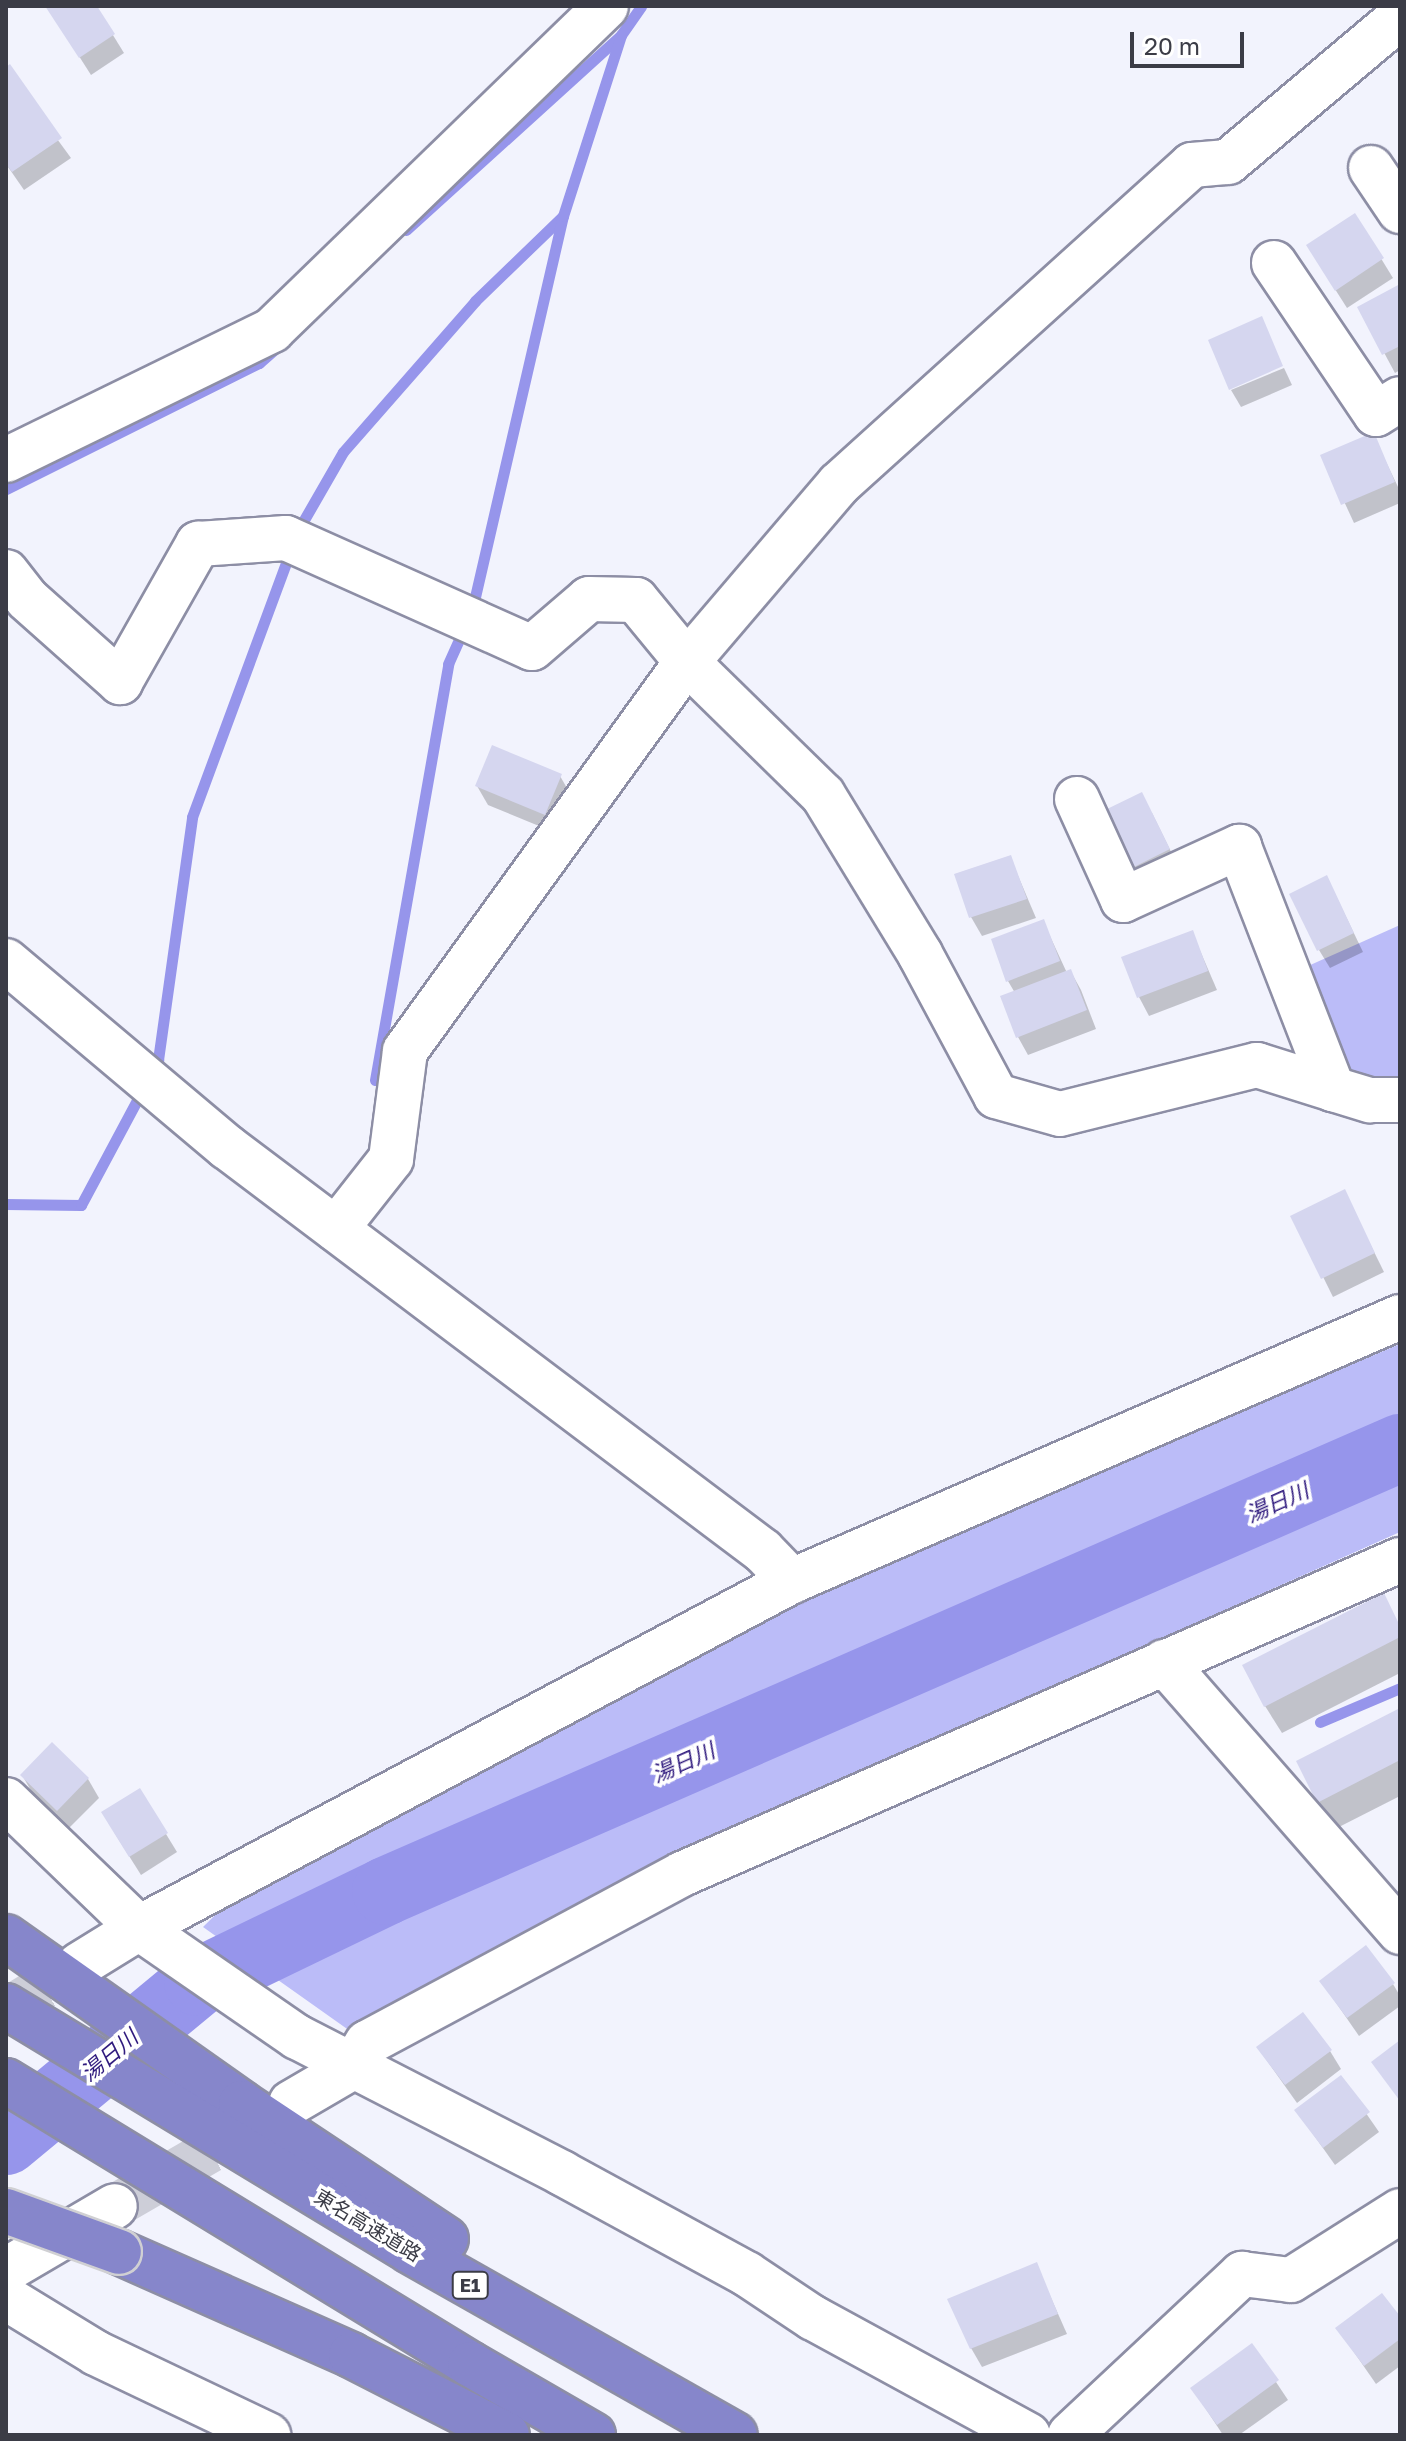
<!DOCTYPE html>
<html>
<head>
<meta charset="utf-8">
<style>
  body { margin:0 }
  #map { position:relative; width:1406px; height:2441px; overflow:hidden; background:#f2f3fd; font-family:"Golos Text","Noto Sans JP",sans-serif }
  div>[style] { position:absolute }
  .green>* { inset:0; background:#bbbcf8 }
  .shadow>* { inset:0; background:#0003 }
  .stream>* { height:11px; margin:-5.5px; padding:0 5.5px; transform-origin:5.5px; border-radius:5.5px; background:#9695eb }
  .river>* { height:68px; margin:-34px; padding:0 34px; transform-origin:34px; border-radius:34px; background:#9695eb }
  .building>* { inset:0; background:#d5d6ef }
  .minor-tunnel>* { height:44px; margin-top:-22px; transform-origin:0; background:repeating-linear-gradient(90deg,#cdced8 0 44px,transparent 0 66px) }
  .roads { filter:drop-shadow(2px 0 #8d8ea5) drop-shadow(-2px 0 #8d8ea5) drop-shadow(0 2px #8d8ea5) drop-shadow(0 -2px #8d8ea5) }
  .minor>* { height:44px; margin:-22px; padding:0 22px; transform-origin:22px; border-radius:22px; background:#fff }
  .highway>* { height:44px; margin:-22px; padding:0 22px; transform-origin:22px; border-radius:22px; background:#8686cb }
  .bridges { filter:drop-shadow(2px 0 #d0d0d3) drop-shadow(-2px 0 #d0d0d3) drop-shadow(0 2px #d0d0d3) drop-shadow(0 -2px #d0d0d3) }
  .highway-bridge>* { height:44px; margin:-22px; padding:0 22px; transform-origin:22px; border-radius:22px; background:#8686cb }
  span { translate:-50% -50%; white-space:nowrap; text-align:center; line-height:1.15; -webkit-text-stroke:7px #fff; paint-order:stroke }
  .shield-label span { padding:2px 6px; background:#fff; border:2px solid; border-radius:6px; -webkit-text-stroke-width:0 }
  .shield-label { font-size:18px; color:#3b3c46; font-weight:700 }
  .street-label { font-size:20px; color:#3b3c46 }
  .water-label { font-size:22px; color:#301b7e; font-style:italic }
  .frame { position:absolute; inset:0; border:8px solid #3b3c46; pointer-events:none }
  .scale { position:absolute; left:1130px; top:32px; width:114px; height:36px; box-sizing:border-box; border:4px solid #3b3c46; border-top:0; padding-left:10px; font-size:24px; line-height:28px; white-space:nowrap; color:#3b3c46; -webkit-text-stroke:6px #fff; paint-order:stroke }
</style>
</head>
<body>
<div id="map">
  <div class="green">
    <div style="clip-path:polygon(1400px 925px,1400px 1085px,1346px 1082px,1308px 966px)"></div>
    <div style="clip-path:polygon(1400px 1344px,1400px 1532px,1032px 1696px,367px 2043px,203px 1927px,275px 1856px,808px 1595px)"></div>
  </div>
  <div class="shadow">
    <div style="clip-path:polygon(47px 6px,95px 6px,124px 53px,91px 75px)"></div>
    <div style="clip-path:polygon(6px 69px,71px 158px,24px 190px,6px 164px)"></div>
    <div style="clip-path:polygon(1355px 216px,1393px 278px,1347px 308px,1319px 264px)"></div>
    <div style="clip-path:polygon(1400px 287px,1400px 370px,1395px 373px,1360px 308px)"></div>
    <div style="clip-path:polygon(1284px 368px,1292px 385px,1241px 407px,1231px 390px)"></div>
    <div style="clip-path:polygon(1373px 435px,1400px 491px,1400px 503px,1354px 523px,1323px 456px)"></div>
    <div style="clip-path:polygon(560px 776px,571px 795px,556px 833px,488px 805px,477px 786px)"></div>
    <div style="clip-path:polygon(1152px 813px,1179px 868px,1145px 885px,1134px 867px)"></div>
    <div style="clip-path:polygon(1010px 857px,1036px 918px,982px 936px,971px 917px,957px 876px)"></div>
    <div style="clip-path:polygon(1336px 896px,1363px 952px,1330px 968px,1319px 950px)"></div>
    <div style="clip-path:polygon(1043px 921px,1067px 973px,1071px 972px,1081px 990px,1096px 1029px,1028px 1055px,1018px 1037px,1015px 993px,1008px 981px)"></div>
    <div style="clip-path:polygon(1192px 932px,1217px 990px,1149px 1016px,1139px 997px)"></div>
    <div style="clip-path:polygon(1344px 1191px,1384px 1272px,1333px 1297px,1293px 1216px)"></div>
    <div style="clip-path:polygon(1400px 1626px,1400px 1673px,1282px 1733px,1265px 1706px)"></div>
    <div style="clip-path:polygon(1400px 1711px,1400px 1796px,1335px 1829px,1319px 1802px)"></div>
    <div style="clip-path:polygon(52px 1744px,88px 1779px,99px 1798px,68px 1829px,33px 1794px,22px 1775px)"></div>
    <div style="clip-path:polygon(114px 1832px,166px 1834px,177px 1852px,141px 1875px)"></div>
    <div style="clip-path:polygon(1321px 1981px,1393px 1984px,1400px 1996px,1400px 2006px,1359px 2036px)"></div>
    <div style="clip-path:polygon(1258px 2048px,1330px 2051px,1341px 2069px,1297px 2103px)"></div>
    <div style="clip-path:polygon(1341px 2077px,1379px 2132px,1335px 2165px,1296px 2110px)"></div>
    <div style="clip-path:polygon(1036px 2264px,1067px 2334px,982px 2367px,971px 2348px)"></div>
    <div style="clip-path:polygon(1400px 2319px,1400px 2366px,1376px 2384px,1338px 2329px)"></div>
    <div style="clip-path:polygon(1252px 2346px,1288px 2400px,1239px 2435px,1223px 2435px,1192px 2388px)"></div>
  </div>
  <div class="stream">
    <div style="left:406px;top:230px;width:290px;rotate:-42.2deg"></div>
    <div style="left:621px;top:35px;width:35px;rotate:-55deg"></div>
    <div style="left:6px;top:489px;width:283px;rotate:-26.5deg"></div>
    <div style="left:259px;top:363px;width:21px;rotate:-41deg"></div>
    <div style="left:297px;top:532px;width:92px;rotate:-60.1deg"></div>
    <div style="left:343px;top:452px;width:201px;rotate:-48.8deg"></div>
    <div style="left:475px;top:301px;width:122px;rotate:-44deg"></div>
    <div style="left:472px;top:610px;width:404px;rotate:-77deg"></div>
    <div style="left:563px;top:216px;width:190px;rotate:-72.2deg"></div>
    <div style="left:151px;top:1074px;width:16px;rotate:-63deg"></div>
    <div style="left:158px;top:1060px;width:245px;rotate:-82deg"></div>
    <div style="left:192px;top:817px;width:286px;rotate:-69.7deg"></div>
    <div style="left:375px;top:1080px;width:422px;rotate:-80deg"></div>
    <div style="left:448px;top:664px;width:42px;rotate:-65.9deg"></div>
    <div style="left:6px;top:1204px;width:75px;rotate:0.8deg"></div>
    <div style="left:81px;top:1205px;width:132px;rotate:-61.9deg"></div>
    <div style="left:1320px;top:1722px;width:87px;rotate:-23deg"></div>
  </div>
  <div class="river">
    <div style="left:6px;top:2141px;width:249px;rotate:-39.6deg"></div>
    <div style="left:198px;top:1982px;width:209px;rotate:-25.8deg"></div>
    <div style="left:386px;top:1891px;width:1107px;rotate:-23.6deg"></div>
  </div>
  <div class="building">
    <div style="clip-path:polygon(45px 6px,97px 6px,115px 34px,79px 58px)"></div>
    <div style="clip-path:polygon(10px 64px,62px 138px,12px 172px,6px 164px,6px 67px)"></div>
    <div style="clip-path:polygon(1355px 213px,1384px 258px,1335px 291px,1306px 245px)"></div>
    <div style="clip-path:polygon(1400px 284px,1400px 346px,1382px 355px,1357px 307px)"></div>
    <div style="clip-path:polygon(1262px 316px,1283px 366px,1229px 390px,1208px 340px)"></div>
    <div style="clip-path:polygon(1374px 432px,1395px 482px,1341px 505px,1320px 455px)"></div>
    <div style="clip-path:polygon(492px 745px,562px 774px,545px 815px,475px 786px)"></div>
    <div style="clip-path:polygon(1142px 792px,1170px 849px,1132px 868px,1105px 810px)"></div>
    <div style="clip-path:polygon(1011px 855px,1027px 899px,969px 918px,954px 874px)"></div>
    <div style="clip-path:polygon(1327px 875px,1354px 933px,1317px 951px,1289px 894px)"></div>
    <div style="clip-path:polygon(1044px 919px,1060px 961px,1006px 982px,991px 939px)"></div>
    <div style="clip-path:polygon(1193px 930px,1208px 971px,1137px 998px,1121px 957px)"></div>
    <div style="clip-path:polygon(1071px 969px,1087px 1010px,1016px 1038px,1000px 996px)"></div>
    <div style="clip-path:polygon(1345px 1189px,1375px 1253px,1321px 1279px,1290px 1216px)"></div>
    <div style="clip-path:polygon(1384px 1593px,1400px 1626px,1400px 1637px,1264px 1707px,1242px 1665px)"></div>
    <div style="clip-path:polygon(1400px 1708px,1400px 1760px,1317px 1803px,1296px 1761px)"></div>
    <div style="clip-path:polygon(52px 1742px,89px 1778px,57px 1811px,20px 1775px)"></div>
    <div style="clip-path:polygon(140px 1788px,168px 1833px,129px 1857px,101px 1812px)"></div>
    <div style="clip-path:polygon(1366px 1945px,1395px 1983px,1347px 2018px,1319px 1981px)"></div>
    <div style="clip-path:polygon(1303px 2012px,1332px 2050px,1285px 2085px,1256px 2047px)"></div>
    <div style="clip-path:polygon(1400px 2040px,1400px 2101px,1371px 2062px)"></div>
    <div style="clip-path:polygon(1341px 2075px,1370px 2112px,1323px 2148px,1294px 2110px)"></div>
    <div style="clip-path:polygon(1037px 2262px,1058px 2314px,970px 2349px,947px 2299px)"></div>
    <div style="clip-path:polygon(1382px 2293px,1400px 2316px,1400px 2339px,1364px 2366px,1335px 2328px)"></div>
    <div style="clip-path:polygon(1252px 2343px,1279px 2380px,1217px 2425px,1190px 2388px)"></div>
  </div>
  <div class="minor-tunnel">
    <div style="left:6px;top:2010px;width:86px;rotate:-31.7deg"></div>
    <div style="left:115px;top:2206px;width:165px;rotate:-30.1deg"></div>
  </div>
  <div class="roads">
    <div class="minor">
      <div style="left:1371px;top:168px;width:52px;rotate:56deg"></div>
      <div style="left:1274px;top:263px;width:182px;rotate:56deg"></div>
      <div style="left:1376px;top:414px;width:28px;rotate:-32deg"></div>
      <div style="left:6px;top:460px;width:296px;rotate:-26deg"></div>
      <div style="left:272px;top:330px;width:465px;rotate:-44.1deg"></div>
      <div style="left:6px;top:572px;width:34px;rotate:52deg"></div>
      <div style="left:27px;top:599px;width:125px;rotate:41.7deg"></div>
      <div style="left:120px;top:682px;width:159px;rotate:-60.5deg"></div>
      <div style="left:198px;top:544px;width:88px;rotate:-3.9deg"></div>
      <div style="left:286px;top:538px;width:269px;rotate:24.1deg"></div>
      <div style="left:532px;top:648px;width:75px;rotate:-40.7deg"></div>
      <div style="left:589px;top:599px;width:47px;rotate:1.2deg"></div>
      <div style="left:636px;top:600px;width:80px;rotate:50.6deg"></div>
      <div style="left:687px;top:662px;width:190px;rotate:44.4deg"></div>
      <div style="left:823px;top:795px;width:186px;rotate:58.6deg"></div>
      <div style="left:920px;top:954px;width:161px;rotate:61.8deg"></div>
      <div style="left:996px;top:1096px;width:66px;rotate:15.7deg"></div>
      <div style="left:1060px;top:1114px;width:203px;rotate:-14deg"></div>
      <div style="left:1257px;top:1065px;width:80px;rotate:17.5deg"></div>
      <div style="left:1077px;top:799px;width:111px;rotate:65.5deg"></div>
      <div style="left:1123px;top:900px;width:128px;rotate:-24.6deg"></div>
      <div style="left:1239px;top:847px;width:260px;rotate:68.8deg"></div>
      <div style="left:1333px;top:1089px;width:39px;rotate:17deg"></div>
      <div style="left:1370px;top:1100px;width:30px"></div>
      <div style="left:6px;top:961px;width:289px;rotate:40.1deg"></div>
      <div style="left:227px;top:1147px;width:671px;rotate:37.01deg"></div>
      <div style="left:763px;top:1551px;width:42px;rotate:46deg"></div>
      <div style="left:336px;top:1229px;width:89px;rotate:-51.8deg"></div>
      <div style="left:391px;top:1159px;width:109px;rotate:-82.6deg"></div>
      <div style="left:405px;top:1051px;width:480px;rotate:-54.1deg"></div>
      <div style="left:687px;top:662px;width:234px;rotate:-49.5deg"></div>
      <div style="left:839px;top:484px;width:476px;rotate:-42.1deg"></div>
      <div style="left:1192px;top:165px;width:36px;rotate:-5deg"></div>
      <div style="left:1228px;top:162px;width:225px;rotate:-40.1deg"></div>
      <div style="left:1164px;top:1662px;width:359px;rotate:48.8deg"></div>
      <div style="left:6px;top:1800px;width:185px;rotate:43.9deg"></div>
      <div style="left:139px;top:1928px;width:70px;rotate:148.3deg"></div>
      <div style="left:291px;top:2103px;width:69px;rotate:-30.3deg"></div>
      <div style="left:351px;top:2068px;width:30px;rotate:-57deg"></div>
      <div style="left:367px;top:2043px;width:357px;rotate:-28.2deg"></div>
      <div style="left:682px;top:1874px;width:784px;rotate:-23.62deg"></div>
      <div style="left:6px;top:2270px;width:126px;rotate:-30.4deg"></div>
      <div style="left:6px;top:2298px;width:105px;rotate:31.4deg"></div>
      <div style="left:96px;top:2353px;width:191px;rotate:25.5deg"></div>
      <div style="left:1028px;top:2435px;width:245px;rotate:-151.4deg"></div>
      <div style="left:813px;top:2318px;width:79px;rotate:-146.3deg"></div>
      <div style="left:747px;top:2274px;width:211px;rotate:-151.4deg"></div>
      <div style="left:562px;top:2173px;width:298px;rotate:-152.8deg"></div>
      <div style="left:297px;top:2037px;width:192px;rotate:-145.4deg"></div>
      <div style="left:139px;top:1928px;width:739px;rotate:-27.99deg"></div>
      <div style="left:792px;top:1581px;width:663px;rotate:-23.47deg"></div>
      <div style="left:1070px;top:2435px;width:236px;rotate:-43.1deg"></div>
      <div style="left:1242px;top:2274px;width:49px;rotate:7deg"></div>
      <div style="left:1291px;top:2280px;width:129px;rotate:-32.3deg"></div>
    </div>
    <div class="highway">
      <div style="left:6px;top:1937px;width:288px;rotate:35.2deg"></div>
      <div style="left:241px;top:2103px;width:246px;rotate:33.6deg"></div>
      <div style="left:6px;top:2006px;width:472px;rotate:31.2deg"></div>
      <div style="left:410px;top:2251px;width:373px;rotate:29.5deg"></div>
      <div style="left:6px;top:2081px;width:543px;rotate:31.38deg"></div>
      <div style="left:470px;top:2364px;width:142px;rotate:30deg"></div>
      <div style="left:119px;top:2252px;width:254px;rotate:23.9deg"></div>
      <div style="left:351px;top:2355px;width:175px;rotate:27.1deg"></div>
    </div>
  </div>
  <div class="bridges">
    <div class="highway-bridge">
      <div style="left:6px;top:2211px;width:120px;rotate:19.9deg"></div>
    </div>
  </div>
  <div class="shield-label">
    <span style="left:470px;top:2285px">E1</span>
  </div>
  <div class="street-label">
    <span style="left:368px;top:2225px;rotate:31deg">東名高速道路</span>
  </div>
  <div class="water-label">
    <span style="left:1277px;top:1502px;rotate:-24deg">湯日川</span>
    <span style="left:683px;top:1762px;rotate:-24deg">湯日川</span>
    <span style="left:109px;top:2055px;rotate:-40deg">湯日川</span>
  </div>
  <div class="frame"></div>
  <div class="scale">20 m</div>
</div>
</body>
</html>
